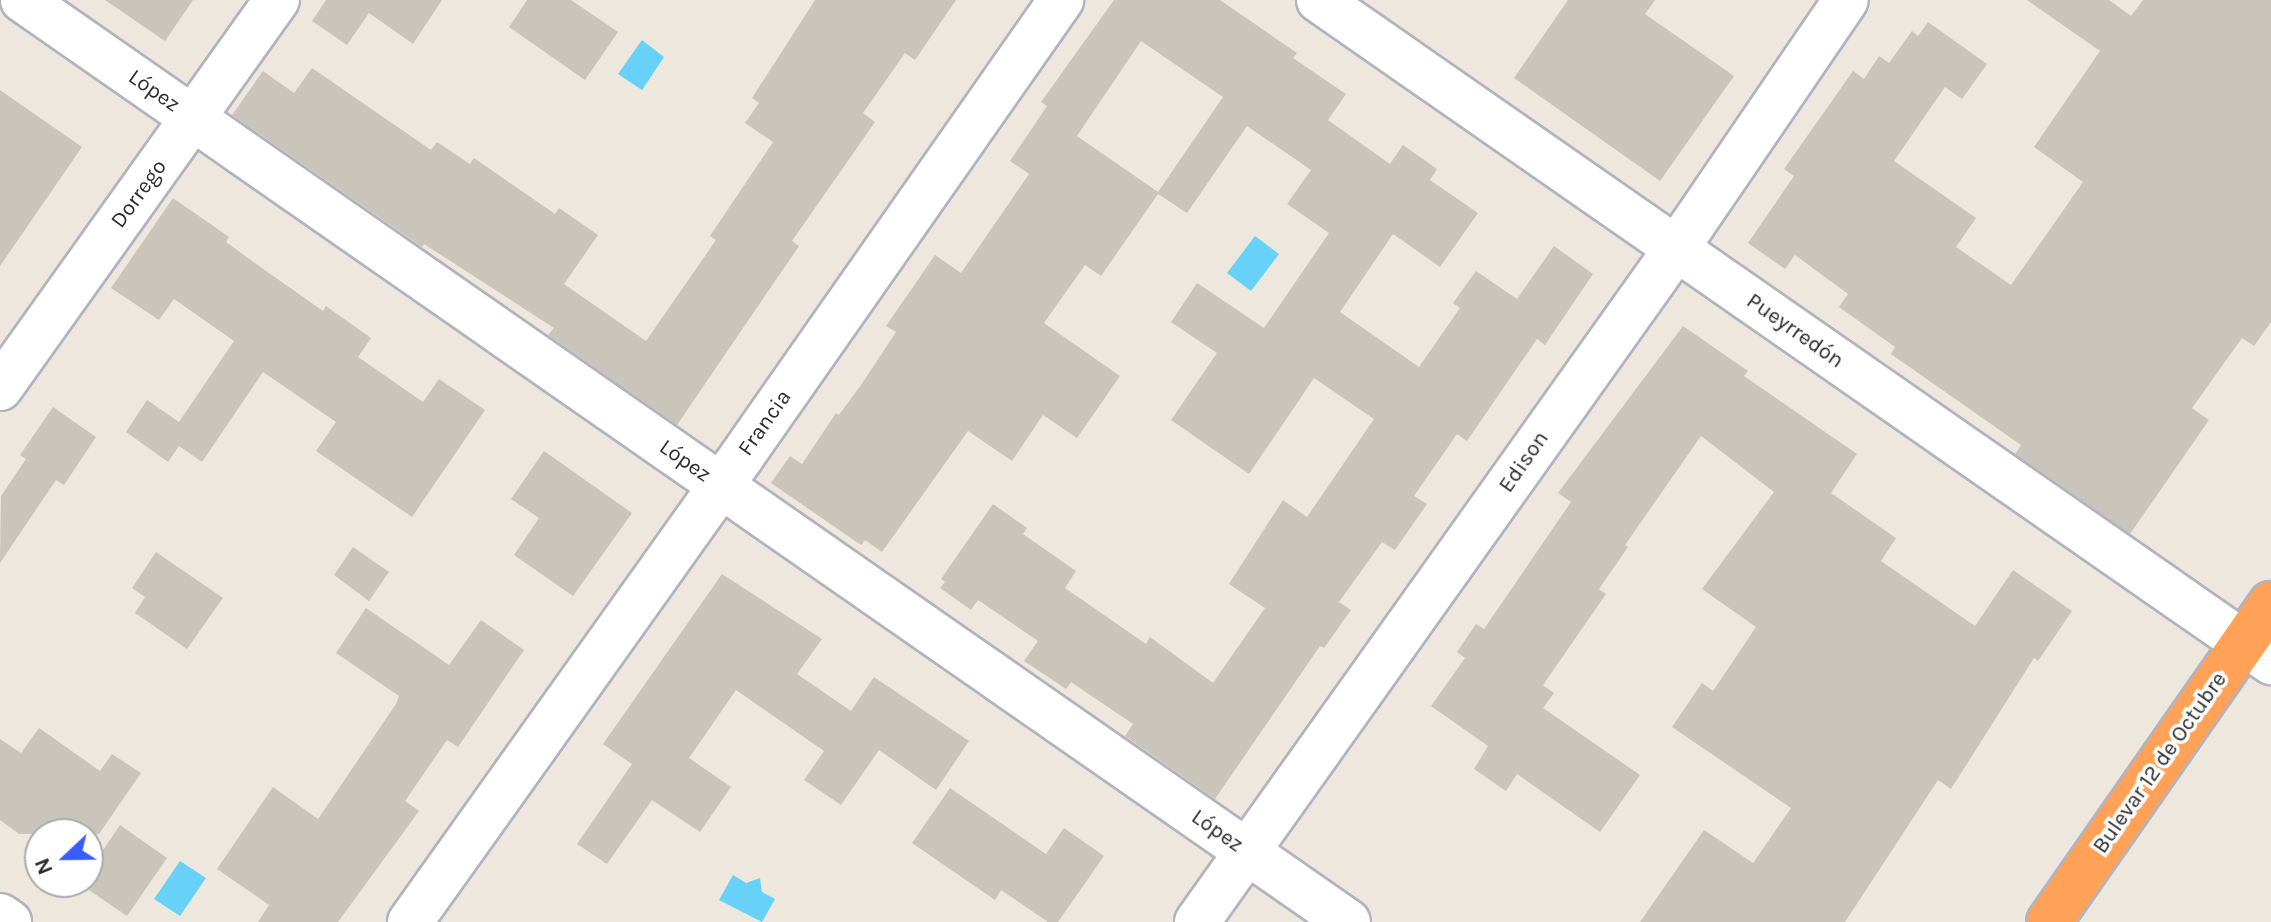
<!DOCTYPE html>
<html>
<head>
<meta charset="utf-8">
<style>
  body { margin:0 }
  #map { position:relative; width:2271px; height:922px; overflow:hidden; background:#eee7dd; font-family:Karla,sans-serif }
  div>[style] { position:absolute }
  .water>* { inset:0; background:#68d1f8 }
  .building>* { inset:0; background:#c9c5bb }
  .roads { filter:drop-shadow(2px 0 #b1b3c0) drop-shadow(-2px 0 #b1b3c0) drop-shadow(0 2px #b1b3c0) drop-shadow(0 -2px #b1b3c0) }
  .minor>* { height:44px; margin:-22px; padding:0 22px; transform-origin:22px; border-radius:22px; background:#fff }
  .highway>* { height:44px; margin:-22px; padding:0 22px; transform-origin:22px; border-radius:22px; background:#ffa157 }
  span { translate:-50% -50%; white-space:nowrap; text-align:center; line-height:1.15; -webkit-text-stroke:7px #fff; paint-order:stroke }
  .street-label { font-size:22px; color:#2c2c2c }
  .north { position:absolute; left:24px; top:818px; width:80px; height:80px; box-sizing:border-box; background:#fff; border:2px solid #ababab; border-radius:50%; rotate:248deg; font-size:22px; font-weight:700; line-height:32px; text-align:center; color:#2c2c2c }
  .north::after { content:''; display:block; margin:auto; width:28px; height:36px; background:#395cff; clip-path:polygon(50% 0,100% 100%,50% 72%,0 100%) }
</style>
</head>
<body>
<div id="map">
  <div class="water">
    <div style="clip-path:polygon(642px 40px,664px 57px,642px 90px,618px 74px)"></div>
    <div style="clip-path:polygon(1255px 236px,1279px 254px,1251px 291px,1227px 273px)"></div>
    <div style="clip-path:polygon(180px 861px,206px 878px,180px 916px,154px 899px)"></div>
    <div style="clip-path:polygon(733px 875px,746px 883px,760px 878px,762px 892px,775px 899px,762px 922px,719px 900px)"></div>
  </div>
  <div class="building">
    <div style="clip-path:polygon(105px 0,193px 0,165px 41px)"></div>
    <div style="clip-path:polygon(326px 0,442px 0,413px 44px,369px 13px,347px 45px,312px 21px)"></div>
    <div style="clip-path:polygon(527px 0,571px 0,618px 32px,585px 80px,509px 27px)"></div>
    <div style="clip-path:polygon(815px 0,956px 0,915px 60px,905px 53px,863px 113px,875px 122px,792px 241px,799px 246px,677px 425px,548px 335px,554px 328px,424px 244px,422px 247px,232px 115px,263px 71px,294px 93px,312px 68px,431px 150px,437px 142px,470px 164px,474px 158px,555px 214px,559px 208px,598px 235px,564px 284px,646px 341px,716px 240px,710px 236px,773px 142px,745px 123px,759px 103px,752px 98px)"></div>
    <div style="clip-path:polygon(evenodd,1114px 0,1220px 0,1297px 53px,1293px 58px,1346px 94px,1328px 120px,1390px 164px,1403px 145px,1437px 169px,1430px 180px,1478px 213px,1440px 267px,1393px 234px,1340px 312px,1419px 367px,1460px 308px,1453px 303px,1476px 271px,1517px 299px,1554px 246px,1593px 274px,1545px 345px,1537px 339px,1467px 441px,1457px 434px,1414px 496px,1427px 504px,1395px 550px,1382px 542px,1339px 602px,1351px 610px,1324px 648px,1320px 646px,1215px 799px,1125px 736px,1133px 724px,1071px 682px,1066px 689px,1024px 661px,1038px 641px,978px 600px,971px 610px,940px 588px,945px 582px,941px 579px,993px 504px,1027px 528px,1023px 534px,1076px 571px,1065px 588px,1146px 644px,1150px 637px,1213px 683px,1265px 608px,1229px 584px,1283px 500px,1307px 517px,1374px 419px,1314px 378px,1249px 474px,1171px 420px,1217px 353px,1171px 322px,1197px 283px,1264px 328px,1329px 233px,1287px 204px,1311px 170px,1247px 126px,1187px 213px,1158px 194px,1101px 276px,1085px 265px,1044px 323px,1120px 376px,1077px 438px,1043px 415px,1012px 461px,968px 431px,882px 552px,865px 540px,861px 545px,771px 483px,790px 456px,802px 464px,836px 413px,839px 415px,861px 385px,896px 332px,886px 326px,935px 255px,961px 273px,1029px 174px,1010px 161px,1047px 106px,1041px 102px,1114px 0,1141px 41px,1223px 97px,1158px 192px,1077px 136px,1141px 41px)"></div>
    <div style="clip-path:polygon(1568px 0,1655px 0,1645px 14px,1734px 76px,1660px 181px,1514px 78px)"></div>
    <div style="clip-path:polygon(2027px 0,2109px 0,2131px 16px,2143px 0,2271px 0,2271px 322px,2254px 346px,2242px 338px,2192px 408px,2209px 420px,2130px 534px,2015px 454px,2021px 445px,1891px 354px,1895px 347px,1839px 307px,1848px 294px,1795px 255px,1785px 269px,1748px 243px,1794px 176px,1784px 169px,1853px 71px,1864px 79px,1879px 56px,1889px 63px,1912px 31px,1918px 36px,1928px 22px,1987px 64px,1962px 99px,1945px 87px,1894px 161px,1976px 218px,1956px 247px,2011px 285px,2083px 182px,2034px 147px,2100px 51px)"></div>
    <div style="clip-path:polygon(0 90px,82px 147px,0 266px)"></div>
    <div style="clip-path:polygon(173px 198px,229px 237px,226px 242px,259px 266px,323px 311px,326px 306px,371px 338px,358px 357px,423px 402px,439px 379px,485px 410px,412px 517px,316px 451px,336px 422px,263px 372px,202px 462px,179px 446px,168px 462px,126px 432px,147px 400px,179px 422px,234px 341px,174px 299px,159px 320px,111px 288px)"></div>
    <div style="clip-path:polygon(1683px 326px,1748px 371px,1744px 376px,1857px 454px,1831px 493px,1896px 538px,1881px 561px,1975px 626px,2013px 570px,2072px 611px,2038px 661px,2034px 658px,1951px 789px,1938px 780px,1845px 922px,1640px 922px,1704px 830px,1753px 863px,1791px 808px,1672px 727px,1702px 683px,1713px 691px,1756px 627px,1702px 589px,1774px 492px,1701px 436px,1625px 545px,1628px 547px,1599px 589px,1606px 594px,1543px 685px,1554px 693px,1543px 708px,1640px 775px,1600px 832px,1517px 774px,1506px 791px,1474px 769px,1488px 746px,1431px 706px,1465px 658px,1457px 652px,1476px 624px,1484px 629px,1571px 502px,1558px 493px)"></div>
    <div style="clip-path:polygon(53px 407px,96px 437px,64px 485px,56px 480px,0 563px,1px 496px,26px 459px,20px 455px)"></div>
    <div style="clip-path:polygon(544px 451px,632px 513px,573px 596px,514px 555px,539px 518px,511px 499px)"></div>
    <div style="clip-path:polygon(353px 547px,389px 572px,369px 601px,334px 575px)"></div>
    <div style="clip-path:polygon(156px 552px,223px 598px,187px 649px,135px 613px,145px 597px,132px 588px)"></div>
    <div style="clip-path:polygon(722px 574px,822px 639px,797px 674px,851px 711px,874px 677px,969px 741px,936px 790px,879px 750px,841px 805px,804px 780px,824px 751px,736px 690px,689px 758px,731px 787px,700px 832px,652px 800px,607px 864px,577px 844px,632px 764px,603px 744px)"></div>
    <div style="clip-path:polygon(366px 608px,449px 665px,481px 620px,524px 650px,458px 747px,447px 740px,405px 801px,419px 811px,338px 922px,258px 922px,269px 905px,217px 869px,273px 787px,318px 819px,396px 704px,399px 696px,336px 653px)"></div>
    <div style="clip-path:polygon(39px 728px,100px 771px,112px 754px,141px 773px,99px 834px,19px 834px,0 820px,0 739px,21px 753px)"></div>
    <div style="clip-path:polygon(950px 788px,1046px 854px,1064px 828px,1104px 856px,1058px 922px,1048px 922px,1001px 890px,995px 900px,912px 843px)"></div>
    <div style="clip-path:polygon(120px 825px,167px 858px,127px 916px,80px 884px,88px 882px,88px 872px)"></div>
  </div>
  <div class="roads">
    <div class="minor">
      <div style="left:23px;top:0;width:1614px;rotate:34.83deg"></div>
      <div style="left:1319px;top:0;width:1160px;rotate:34.81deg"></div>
      <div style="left:0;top:388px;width:477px;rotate:-54.5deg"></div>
      <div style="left:0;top:916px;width:11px;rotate:34deg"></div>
      <div style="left:410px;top:922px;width:572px;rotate:-54.53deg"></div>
      <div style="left:742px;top:456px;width:557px;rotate:-55.02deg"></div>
      <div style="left:1197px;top:922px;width:826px;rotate:-54.56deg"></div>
      <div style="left:1676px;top:249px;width:301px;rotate:-55.7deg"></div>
    </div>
    <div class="highway">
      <div style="left:2049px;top:922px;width:388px;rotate:-55.1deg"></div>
    </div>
  </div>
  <div class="street-label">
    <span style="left:154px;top:91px;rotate:35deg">López</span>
    <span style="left:139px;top:194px;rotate:-54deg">Dorrego</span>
    <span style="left:1795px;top:331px;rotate:35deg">Pueyrredón</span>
    <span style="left:765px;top:423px;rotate:-55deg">Francia</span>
    <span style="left:685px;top:461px;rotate:35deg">López</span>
    <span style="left:1524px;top:462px;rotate:-55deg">Edison</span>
    <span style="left:2160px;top:763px;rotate:-55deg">Bulevar 12 de Octubre</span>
    <span style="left:1217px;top:831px;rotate:35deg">López</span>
  </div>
  <div class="north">N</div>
</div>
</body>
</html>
